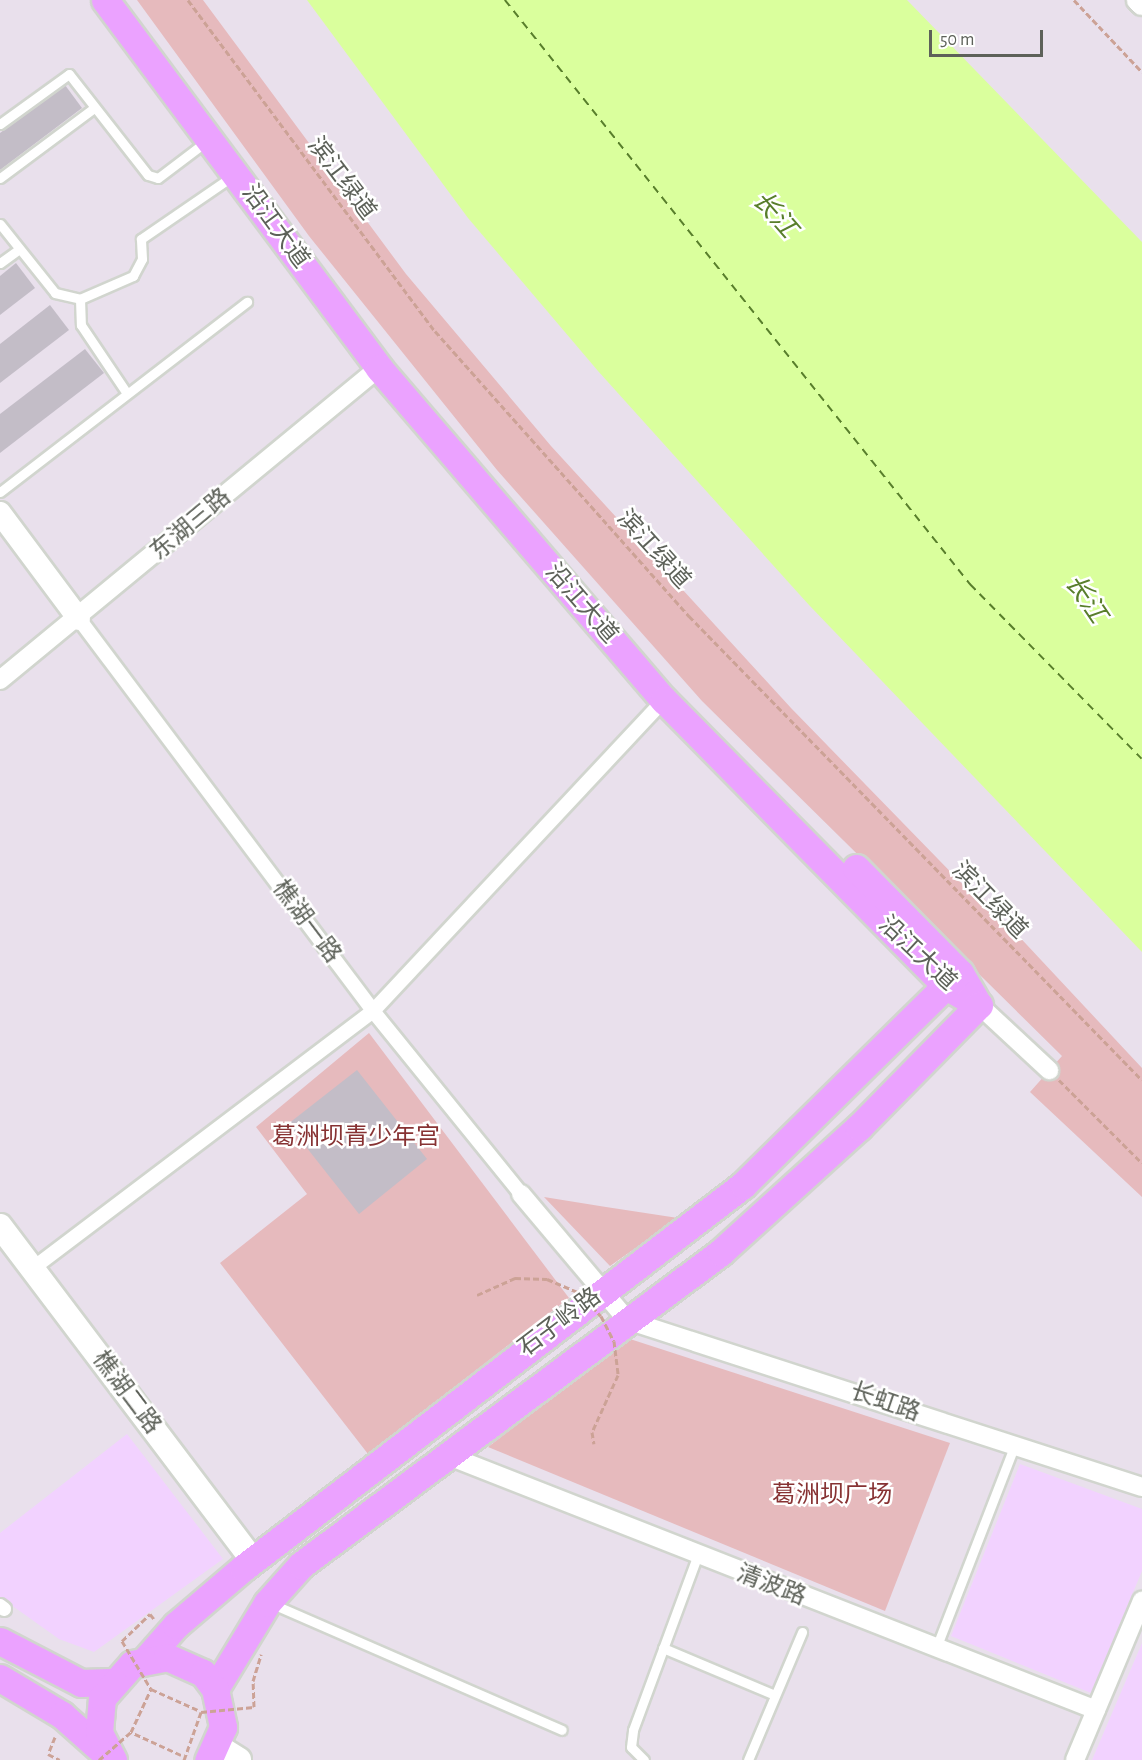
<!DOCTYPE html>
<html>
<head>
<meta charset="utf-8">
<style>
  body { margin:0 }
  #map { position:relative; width:1142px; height:1760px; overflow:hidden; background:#e9e0ec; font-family:"Alegreya Sans","Noto Sans SC",sans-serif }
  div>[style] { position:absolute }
  .commercial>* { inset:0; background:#f2d2ff }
  .green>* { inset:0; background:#e6babd }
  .water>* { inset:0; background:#daff9d }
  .ferry>* { height:1.5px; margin-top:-0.75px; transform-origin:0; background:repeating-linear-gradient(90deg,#587e2b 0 8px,transparent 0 14px) }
  .building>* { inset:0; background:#c3bdc7 }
  .path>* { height:3px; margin-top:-1.5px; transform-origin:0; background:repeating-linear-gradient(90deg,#cca296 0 6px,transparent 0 9px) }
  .roads { filter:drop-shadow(2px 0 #d1d5ce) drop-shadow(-2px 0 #d1d5ce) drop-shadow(0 2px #d1d5ce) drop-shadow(0 -2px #d1d5ce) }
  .service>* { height:9px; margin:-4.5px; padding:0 4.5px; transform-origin:4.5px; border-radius:4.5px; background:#fff }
  .pedestrian>* { height:14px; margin:-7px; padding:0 7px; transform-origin:7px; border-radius:7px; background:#fff }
  .minor>* { height:18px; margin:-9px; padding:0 9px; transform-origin:9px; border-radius:9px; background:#fff }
  .tertiary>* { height:22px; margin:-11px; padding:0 11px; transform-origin:11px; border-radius:11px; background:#fff }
  .secondary>* { height:24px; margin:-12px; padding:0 12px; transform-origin:12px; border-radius:12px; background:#fff }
  .primary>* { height:27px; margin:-13.5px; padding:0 13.5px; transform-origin:13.5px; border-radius:13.5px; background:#eba2ff }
  .path-bridge>* { height:3px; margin-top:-1.5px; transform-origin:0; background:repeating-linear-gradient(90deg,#cca296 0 6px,transparent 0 9px) }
  span { translate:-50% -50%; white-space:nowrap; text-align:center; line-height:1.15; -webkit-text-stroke:5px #fff; paint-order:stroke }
  .street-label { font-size:24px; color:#5d6159 }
  .park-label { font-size:24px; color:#873233 }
  .water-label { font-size:26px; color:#587e2b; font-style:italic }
  .scale { position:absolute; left:929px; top:30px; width:114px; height:27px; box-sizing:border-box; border:3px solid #5d6159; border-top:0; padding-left:8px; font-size:18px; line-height:21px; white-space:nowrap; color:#5d6159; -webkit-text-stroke:4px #fff; paint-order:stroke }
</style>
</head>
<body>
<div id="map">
  <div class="commercial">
    <div style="clip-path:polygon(127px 1434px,223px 1559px,94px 1652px,59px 1639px,0 1597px,0 1533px)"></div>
    <div style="clip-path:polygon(1020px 1464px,1142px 1509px,1142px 1571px,1091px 1693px,951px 1636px)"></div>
    <div style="clip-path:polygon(1142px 1643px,1142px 1760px,1092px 1760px)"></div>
  </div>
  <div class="green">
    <div style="clip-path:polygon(137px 0,203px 0,406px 274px,551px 446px,791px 708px,975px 897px,984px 899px,1142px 1068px,1142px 1197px,1030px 1092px,1062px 1056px,702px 701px,497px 470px,309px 236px)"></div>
    <div style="clip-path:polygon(369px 1033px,569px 1298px,368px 1454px,220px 1263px,307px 1194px,256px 1127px)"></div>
    <div style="clip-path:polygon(544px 1197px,606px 1207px,678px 1218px,610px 1266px)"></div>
    <div style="clip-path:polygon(630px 1339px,950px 1443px,885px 1611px,488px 1447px)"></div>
  </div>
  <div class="water">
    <div style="clip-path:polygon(307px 0,907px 0,1142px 242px,1142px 952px,809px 605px,598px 371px,468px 218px)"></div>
  </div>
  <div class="ferry">
    <div style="left:505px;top:0;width:747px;rotate:51.47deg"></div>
    <div style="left:970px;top:584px;width:245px;rotate:45.5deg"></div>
  </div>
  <div class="building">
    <div style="clip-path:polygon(65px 85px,82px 108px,0 170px,0 133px)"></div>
    <div style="clip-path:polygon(16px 263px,35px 288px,0 315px,0 276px)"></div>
    <div style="clip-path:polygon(50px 305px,69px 330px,0 383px,0 344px)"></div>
    <div style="clip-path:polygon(85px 349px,104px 373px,0 453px,0 414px)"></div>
    <div style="clip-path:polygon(357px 1070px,427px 1159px,359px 1214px,288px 1124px)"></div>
  </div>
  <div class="path">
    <div style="left:188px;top:0;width:413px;rotate:53.3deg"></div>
    <div style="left:435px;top:331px;width:382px;rotate:48.3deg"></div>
    <div style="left:689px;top:616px;width:648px;rotate:45.69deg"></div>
    <div style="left:1074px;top:0;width:99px;rotate:46.6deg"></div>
    <div style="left:1059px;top:1080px;width:117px;rotate:45deg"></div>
    <div style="left:122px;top:1641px;width:39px;rotate:-44deg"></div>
    <div style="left:150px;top:1614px;width:6px;rotate:51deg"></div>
    <div style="left:254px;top:1707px;width:26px;rotate:-92deg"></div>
    <div style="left:253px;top:1681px;width:28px;rotate:-73deg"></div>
    <div style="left:55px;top:1737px;width:18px;rotate:112deg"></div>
    <div style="left:48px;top:1754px;width:13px;rotate:27deg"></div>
    <div style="left:181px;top:1755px;width:55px;rotate:-155.3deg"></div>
    <div style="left:131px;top:1732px;width:47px;rotate:-65.1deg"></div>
    <div style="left:151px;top:1689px;width:51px;rotate:24.1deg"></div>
  </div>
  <div class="roads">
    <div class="service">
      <div style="left:0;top:124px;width:85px;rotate:-35.9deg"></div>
      <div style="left:69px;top:74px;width:128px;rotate:52deg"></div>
      <div style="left:148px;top:175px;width:10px;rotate:17deg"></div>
      <div style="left:158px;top:178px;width:61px;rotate:-37.1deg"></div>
      <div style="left:0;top:178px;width:117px;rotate:-36.7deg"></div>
      <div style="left:0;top:224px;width:88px;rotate:51.4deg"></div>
      <div style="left:55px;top:293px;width:26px;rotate:13deg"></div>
      <div style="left:80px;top:299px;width:58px;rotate:-23.5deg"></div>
      <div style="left:133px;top:276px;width:19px;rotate:-62deg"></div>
      <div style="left:142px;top:259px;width:20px;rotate:-93deg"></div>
      <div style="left:141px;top:239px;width:113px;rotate:-34.5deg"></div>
      <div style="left:0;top:263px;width:22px;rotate:-36deg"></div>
      <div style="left:80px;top:299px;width:26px;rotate:88deg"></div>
      <div style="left:81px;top:325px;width:81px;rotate:56.1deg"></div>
      <div style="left:0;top:492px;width:312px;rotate:-37.6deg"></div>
      <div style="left:270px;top:1603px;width:318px;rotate:23.5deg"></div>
      <div style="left:663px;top:1648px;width:121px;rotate:22.8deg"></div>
      <div style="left:936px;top:1648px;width:213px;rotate:-68.8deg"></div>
      <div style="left:644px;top:1760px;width:18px;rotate:-135deg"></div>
      <div style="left:631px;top:1747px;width:17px;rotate:-83deg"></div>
      <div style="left:633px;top:1730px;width:184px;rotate:-69.7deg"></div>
      <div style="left:748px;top:1760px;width:139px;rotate:-67.1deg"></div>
    </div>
    <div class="pedestrian">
      <div style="left:79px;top:619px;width:490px;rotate:53.1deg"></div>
      <div style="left:373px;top:1011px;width:235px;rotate:51deg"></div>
      <div style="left:32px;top:1269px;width:428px;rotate:-37.1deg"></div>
      <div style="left:373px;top:1011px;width:426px;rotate:-46.9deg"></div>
      <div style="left:0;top:1606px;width:5px;rotate:37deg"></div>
    </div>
    <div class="minor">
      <div style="left:0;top:680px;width:491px;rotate:-39.5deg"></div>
      <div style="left:979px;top:1005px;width:96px;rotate:42.9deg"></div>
      <div style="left:521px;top:1194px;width:165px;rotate:49.9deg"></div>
      <div style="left:627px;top:1320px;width:541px;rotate:17.97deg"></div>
      <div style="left:449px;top:1456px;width:695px;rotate:21.43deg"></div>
      <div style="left:1075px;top:1760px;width:173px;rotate:-67.2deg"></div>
    </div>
    <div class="tertiary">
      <div style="left:0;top:513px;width:132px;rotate:53.3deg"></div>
    </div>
    <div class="secondary">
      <div style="left:1139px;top:0;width:4px;rotate:45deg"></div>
      <div style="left:0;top:1226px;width:420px;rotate:52.9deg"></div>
      <div style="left:217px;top:1746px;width:26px;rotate:32deg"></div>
    </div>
    <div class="primary">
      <div style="left:105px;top:0;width:459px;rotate:53.3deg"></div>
      <div style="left:379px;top:368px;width:438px;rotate:49.4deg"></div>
      <div style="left:664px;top:700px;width:402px;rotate:45.4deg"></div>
      <div style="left:946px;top:986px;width:38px;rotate:30deg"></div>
      <div style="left:856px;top:868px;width:148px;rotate:45.3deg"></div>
      <div style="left:960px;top:973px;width:36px;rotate:60deg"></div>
      <div style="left:0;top:1641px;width:91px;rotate:27.4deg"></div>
      <div style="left:81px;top:1683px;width:29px;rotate:-2deg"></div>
      <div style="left:147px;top:1658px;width:44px;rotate:-48.7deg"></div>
      <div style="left:176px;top:1625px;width:88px;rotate:-40.4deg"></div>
      <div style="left:243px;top:1568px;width:630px;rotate:-37.45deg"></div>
      <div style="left:743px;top:1185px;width:303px;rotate:-44.5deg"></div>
      <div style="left:0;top:1678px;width:72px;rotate:30.8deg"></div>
      <div style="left:62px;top:1715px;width:62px;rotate:41.7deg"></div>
      <div style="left:215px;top:1689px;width:100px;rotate:-58.8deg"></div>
      <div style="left:267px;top:1603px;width:51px;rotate:-48.2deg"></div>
      <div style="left:301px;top:1565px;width:524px;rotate:-36.69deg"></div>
      <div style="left:721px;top:1252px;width:186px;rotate:-42.2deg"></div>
      <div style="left:859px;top:1127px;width:171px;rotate:-45.5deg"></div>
      <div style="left:113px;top:1760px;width:31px;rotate:-117deg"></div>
      <div style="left:99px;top:1732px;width:34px;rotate:-85deg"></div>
      <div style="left:102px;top:1698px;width:45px;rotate:-48.6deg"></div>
      <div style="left:132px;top:1664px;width:36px;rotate:-11deg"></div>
      <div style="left:167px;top:1657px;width:39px;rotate:24deg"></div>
      <div style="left:203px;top:1673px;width:20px;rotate:53deg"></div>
      <div style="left:215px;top:1689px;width:39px;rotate:78deg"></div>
      <div style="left:223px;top:1727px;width:36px;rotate:114deg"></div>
    </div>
  </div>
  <div class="path-bridge">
    <div style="left:477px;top:1295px;width:42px;rotate:-24.1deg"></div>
    <div style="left:515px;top:1278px;width:32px;rotate:2deg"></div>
    <div style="left:547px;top:1279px;width:36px;rotate:23deg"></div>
    <div style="left:580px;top:1293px;width:31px;rotate:48deg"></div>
    <div style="left:601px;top:1316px;width:28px;rotate:63deg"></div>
    <div style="left:614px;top:1341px;width:34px;rotate:83deg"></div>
    <div style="left:618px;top:1375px;width:63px;rotate:114.5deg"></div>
    <div style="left:592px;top:1432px;width:12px;rotate:81deg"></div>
    <div style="left:122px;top:1641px;width:56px;rotate:58.9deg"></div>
    <div style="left:99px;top:1760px;width:43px;rotate:-41.2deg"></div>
    <div style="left:184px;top:1760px;width:51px;rotate:-70.5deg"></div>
    <div style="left:201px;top:1712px;width:53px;rotate:-5.4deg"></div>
  </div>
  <div class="street-label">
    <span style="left:341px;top:179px;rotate:53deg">滨江绿道</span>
    <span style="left:275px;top:227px;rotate:54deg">沿江大道</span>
    <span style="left:191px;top:525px;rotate:-40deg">东湖三路</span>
    <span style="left:653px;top:550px;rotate:48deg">滨江绿道</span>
    <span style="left:581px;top:604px;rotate:49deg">沿江大道</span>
    <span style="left:989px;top:901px;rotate:46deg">滨江绿道</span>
    <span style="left:306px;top:922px;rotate:53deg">樵湖一路</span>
    <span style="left:917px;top:954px;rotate:43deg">沿江大道</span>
    <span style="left:560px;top:1323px;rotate:-37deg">石子岭路</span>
    <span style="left:126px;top:1393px;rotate:53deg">樵湖二路</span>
    <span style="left:885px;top:1403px;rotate:19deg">长虹路</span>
    <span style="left:771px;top:1586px;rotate:21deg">清波路</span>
  </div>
  <div class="park-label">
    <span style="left:356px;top:1138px">葛洲坝青少年宫</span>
    <span style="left:832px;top:1496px">葛洲坝广场</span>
  </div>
  <div class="water-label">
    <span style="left:774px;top:215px;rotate:49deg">长江</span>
    <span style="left:1085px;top:599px;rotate:56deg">长江</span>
  </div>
  <div class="scale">50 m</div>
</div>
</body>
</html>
